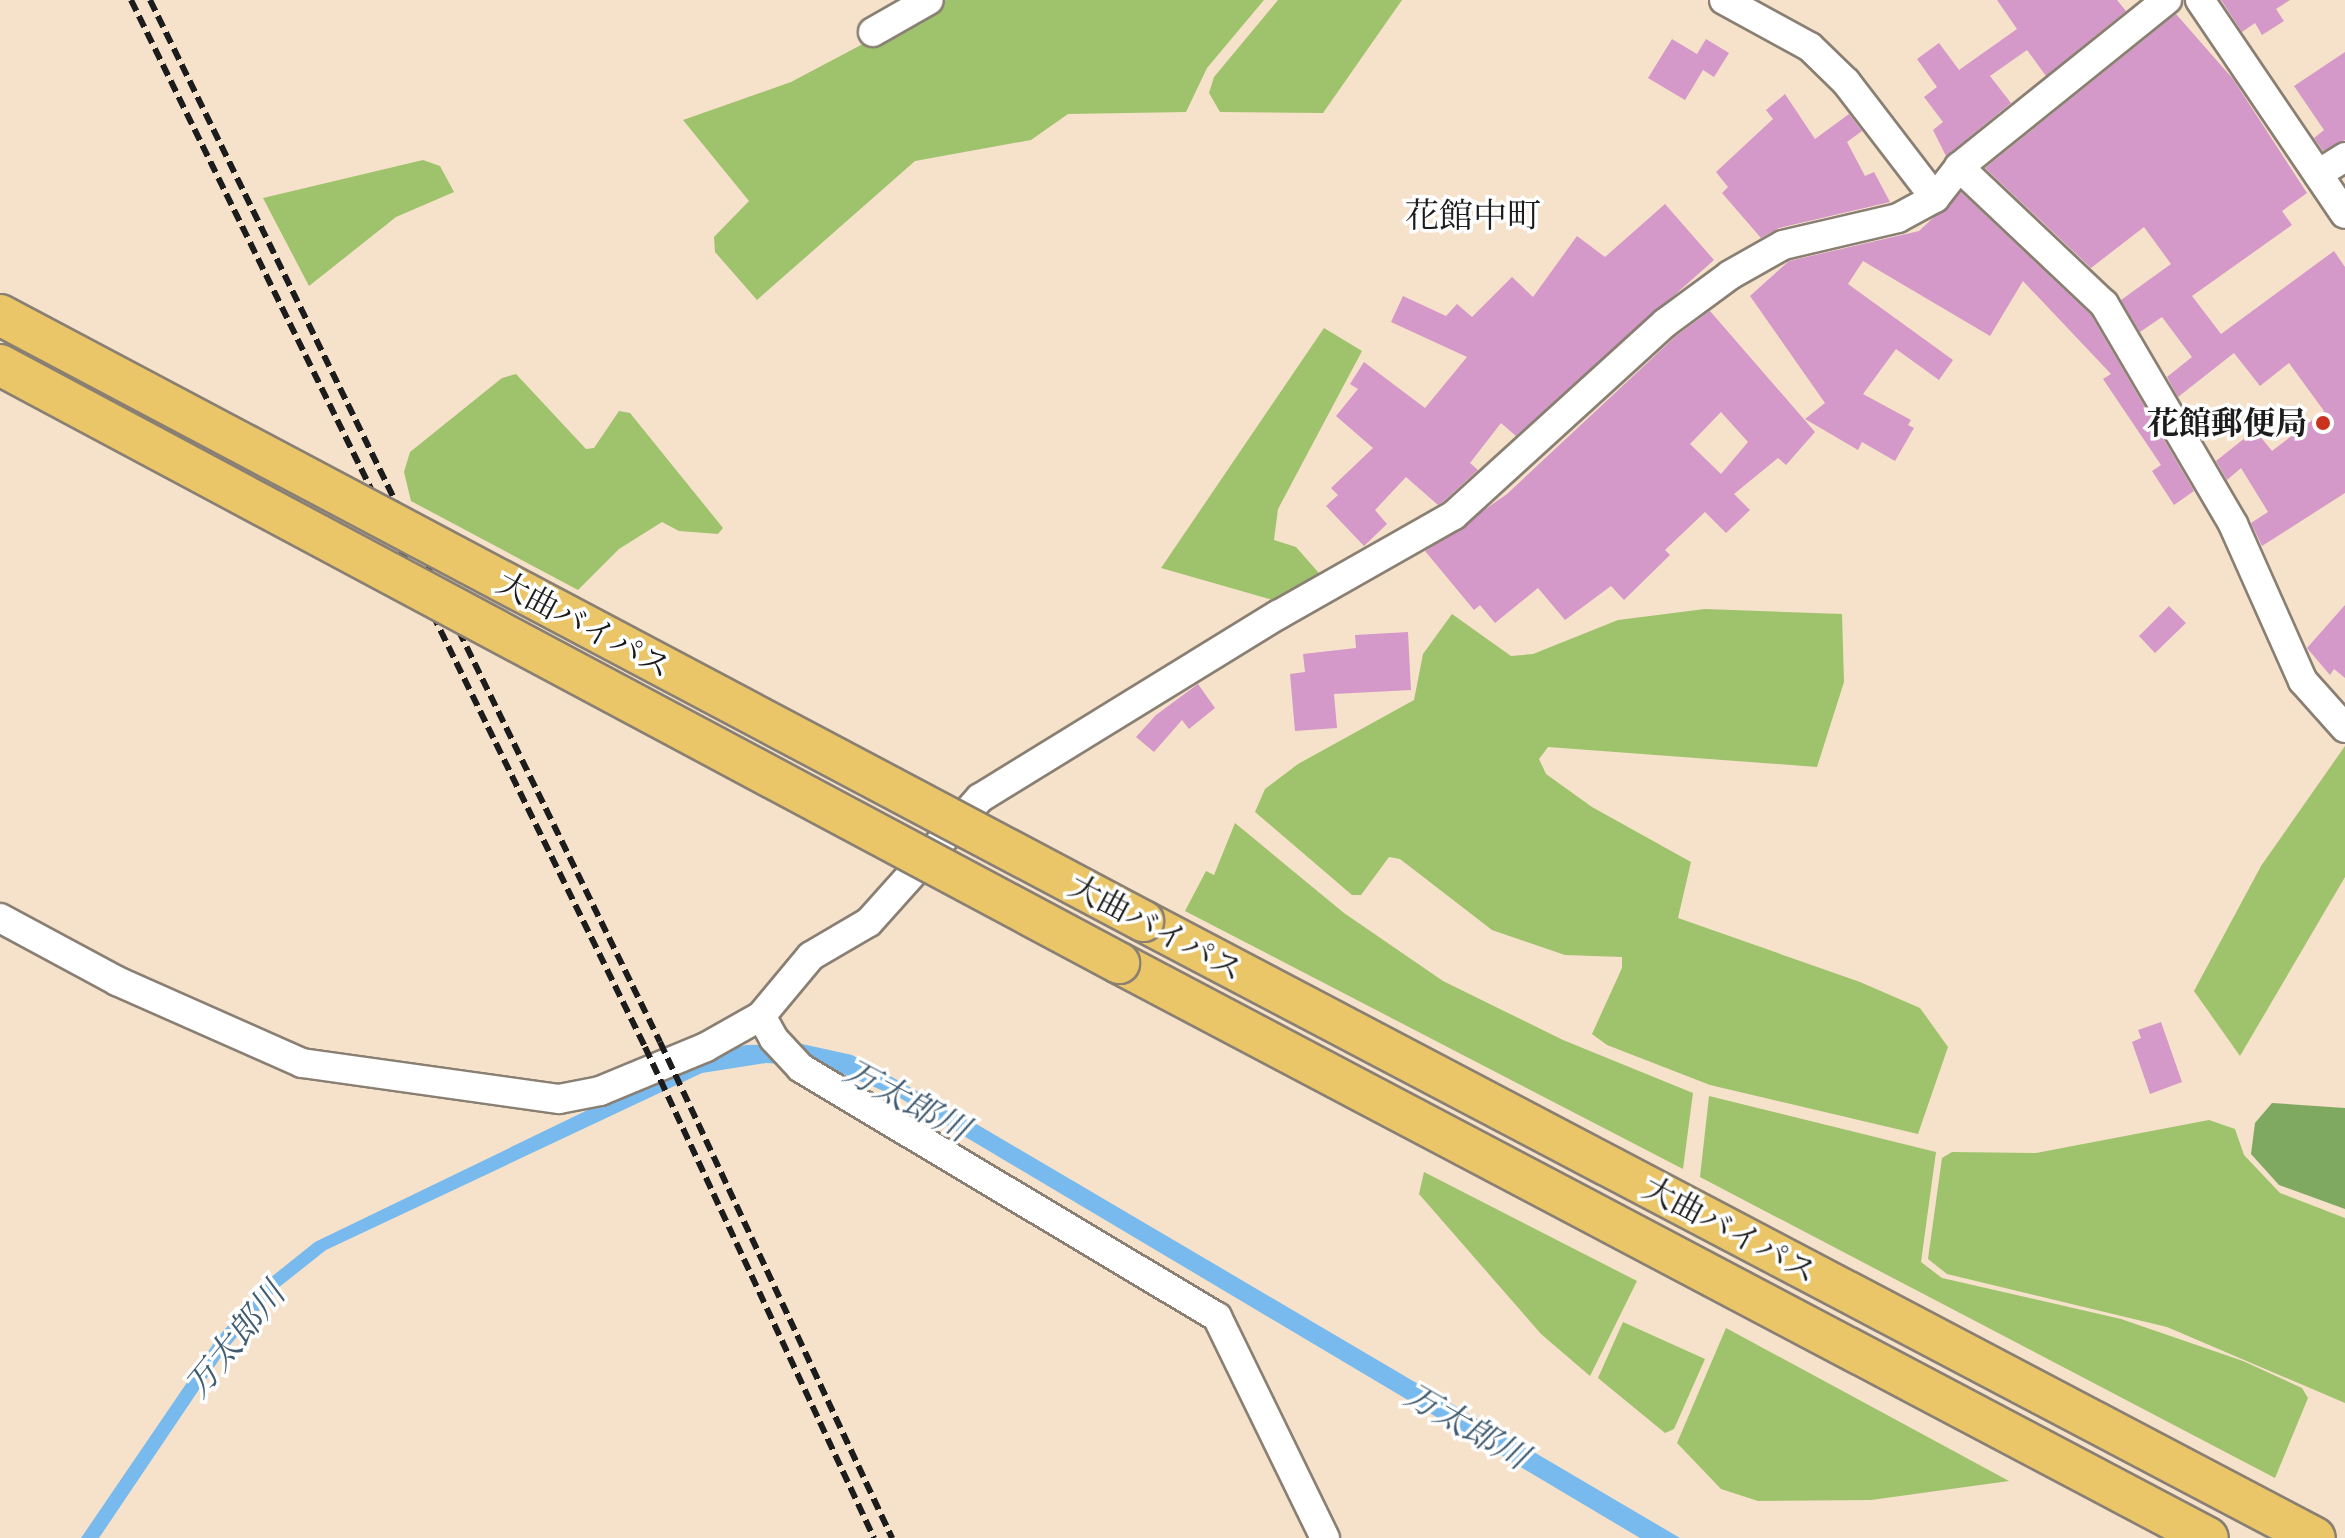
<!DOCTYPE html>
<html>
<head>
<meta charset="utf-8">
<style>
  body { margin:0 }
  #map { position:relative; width:2345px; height:1538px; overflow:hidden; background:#f6e2ca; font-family:"Gentium Book Plus","Noto Serif JP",serif }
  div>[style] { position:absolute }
  .green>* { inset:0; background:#9fc26c }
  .forest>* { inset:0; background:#7fa860 }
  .water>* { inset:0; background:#78baed }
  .building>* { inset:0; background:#d499c8 }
  .roads { filter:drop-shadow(2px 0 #897f73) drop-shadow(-2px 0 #897f73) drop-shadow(0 2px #897f73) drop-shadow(0 -2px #897f73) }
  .minor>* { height:28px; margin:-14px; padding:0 14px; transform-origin:14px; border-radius:14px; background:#fff }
  .highway>* { height:40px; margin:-20px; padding:0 20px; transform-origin:20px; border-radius:20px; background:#eac669 }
  .rail>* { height:6px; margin-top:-3px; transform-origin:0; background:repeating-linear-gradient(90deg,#1c1c1c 0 12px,transparent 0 18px) }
  .bridges { filter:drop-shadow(2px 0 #897f73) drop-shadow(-2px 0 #897f73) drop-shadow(0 2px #897f73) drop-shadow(0 -2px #897f73) }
  .highway-bridge>* { height:40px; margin:-20px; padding:0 20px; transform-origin:20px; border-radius:20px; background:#eac669 }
  .dots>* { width:22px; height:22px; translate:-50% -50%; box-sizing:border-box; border:4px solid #fff; border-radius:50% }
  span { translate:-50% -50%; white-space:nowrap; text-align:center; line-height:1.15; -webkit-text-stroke:7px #fff; paint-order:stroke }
  .poi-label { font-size:32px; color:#1c1c1c; font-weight:700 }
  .right { translate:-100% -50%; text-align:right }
  .street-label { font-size:32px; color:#1c1c1c }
  .neighbourhood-label { font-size:34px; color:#1c1c1c }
  .water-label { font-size:34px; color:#415b70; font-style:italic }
</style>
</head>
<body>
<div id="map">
  <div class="green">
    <div style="clip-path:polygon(946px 0,1264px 0,1207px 68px,1186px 112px,1068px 114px,1031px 140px,915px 161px,757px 300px,715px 252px,714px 237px,749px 201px,683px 120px,791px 82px)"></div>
    <div style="clip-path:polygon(1278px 0,1402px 0,1323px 113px,1220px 112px,1209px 93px,1214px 77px)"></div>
    <div style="clip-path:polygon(423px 160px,440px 166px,454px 192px,396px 217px,309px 286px,263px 198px)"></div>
    <div style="clip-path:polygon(1324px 328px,1362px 351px,1278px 509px,1274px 540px,1296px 547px,1325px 580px,1276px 601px,1161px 568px)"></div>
    <div style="clip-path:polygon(516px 374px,586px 449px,594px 448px,619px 411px,630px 413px,723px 528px,718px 534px,679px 531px,662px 522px,619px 549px,578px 590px,411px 501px,404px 472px,410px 452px,502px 378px)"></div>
    <div style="clip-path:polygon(1705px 609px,1842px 614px,1844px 682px,1817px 767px,1548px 747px,1539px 759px,1546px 774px,1592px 807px,1691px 862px,1678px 918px,1860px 982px,1920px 1008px,1948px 1047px,1918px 1134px,1710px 1085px,1607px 1045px,1592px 1034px,1622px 968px,1622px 957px,1565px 955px,1492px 930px,1400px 859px,1389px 857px,1361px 895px,1352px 895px,1255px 812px,1265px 789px,1298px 764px,1414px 700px,1423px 654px,1452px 614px,1511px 656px,1533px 654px,1618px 620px)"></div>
    <div style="clip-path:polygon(2345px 746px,2345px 877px,2240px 1056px,2194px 991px,2261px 866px)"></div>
    <div style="clip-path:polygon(1235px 823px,1344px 913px,1443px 981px,1563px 1040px,1693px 1093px,1683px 1169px,1185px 911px,1206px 871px,1214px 875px)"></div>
    <div style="clip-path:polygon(1709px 1096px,1936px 1152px,1921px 1262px,1942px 1278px,2121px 1319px,2243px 1361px,2302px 1388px,2308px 1398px,2275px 1478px,1700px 1177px)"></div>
    <div style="clip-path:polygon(2209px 1120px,2235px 1129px,2244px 1155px,2280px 1193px,2345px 1218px,2345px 1403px,2167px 1327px,1947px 1274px,1928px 1259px,1942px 1158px,1952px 1152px,2036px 1153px)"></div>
    <div style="clip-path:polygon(1424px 1172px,1637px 1281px,1590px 1376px,1541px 1334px,1419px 1194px)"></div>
    <div style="clip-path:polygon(1623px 1322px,1705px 1359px,1674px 1429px,1665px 1433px,1598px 1378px)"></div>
    <div style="clip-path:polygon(1726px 1328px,2009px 1481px,1871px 1500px,1758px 1501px,1721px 1489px,1677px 1443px)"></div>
  </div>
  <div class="forest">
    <div style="clip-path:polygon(2272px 1103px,2345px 1108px,2345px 1209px,2279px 1185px,2251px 1154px,2255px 1123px)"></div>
  </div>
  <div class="water">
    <div style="clip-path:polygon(802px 1044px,852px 1055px,973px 1122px,1680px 1538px,1640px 1538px,900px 1098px,827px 1067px,766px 1063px,702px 1073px,326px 1250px,278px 1288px,225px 1351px,99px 1538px,81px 1538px,218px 1337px,270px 1278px,315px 1242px,689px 1061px,746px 1045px)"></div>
  </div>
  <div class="building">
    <div style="clip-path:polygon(1997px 0,2117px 0,2126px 11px,2046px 76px,2027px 50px,1990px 76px,2011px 103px,1946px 156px,1933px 130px,1943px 122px,1924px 97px,1937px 87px,1917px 59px,1939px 43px,1959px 70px,2017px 29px)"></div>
    <div style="clip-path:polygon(2221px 0,2290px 0,2276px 9px,2284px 21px,2262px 35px,2255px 23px,2242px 32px)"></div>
    <div style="clip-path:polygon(2176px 14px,2233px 79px,2307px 193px,2282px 211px,2292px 225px,2192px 296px,2221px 334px,2334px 251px,2345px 267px,2345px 493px,2262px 546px,2251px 523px,2268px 512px,2241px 468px,2227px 480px,2216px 461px,2255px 430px,2272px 451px,2324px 411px,2289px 363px,2260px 386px,2234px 353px,2178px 397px,2167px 377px,2192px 357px,2162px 317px,2140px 332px,2121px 300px,2171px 264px,2144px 227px,2091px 268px,1985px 168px)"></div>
    <div style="clip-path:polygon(1672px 39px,1697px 54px,1706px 39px,1729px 53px,1714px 77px,1703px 70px,1685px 100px,1648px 78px)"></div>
    <div style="clip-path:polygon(2345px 52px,2345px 140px,2323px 151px,2314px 138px,2324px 130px,2294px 86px)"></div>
    <div style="clip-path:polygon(1785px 94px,1815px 139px,1849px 114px,1862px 131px,1847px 142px,1865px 176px,1874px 172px,1890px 202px,1779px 228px,1761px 238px,1722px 193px,1728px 187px,1716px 172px,1773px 119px,1766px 110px)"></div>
    <div style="clip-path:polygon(1961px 192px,2091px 315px,2194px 491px,2174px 505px,2152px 471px,2161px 465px,2103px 379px,2111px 374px,2023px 281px,1990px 336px,1863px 261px,1848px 284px,1953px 360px,1939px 380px,1896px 349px,1863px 394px,1911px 420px,1908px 425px,1914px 428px,1895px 461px,1862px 442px,1858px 450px,1805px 419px,1825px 403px,1750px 296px,1789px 261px,1919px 231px)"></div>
    <div style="clip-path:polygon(1665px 204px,1714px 260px,1516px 436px,1501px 423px,1470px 463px,1478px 470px,1444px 501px,1438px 505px,1406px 477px,1375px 510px,1387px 524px,1364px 546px,1326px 506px,1338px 495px,1331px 488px,1373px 448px,1336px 416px,1358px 389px,1350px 384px,1364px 362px,1425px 408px,1467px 357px,1391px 322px,1403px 296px,1446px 316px,1457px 304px,1472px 317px,1512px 277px,1533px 297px,1577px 236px,1605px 257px)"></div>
    <div style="clip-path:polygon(evenodd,1710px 311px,1815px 432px,1786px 465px,1778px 458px,1734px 494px,1750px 510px,1726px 533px,1705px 512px,1665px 550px,1670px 555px,1624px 600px,1611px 586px,1565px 620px,1538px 588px,1495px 623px,1480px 605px,1474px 610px,1425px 551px,1507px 494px,1676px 336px,1710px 311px,1721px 412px,1748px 442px,1721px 474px,1690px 444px,1721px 412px)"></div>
    <div style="clip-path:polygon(2345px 605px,2345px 678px,2334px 669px,2330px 675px,2307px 648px)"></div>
    <div style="clip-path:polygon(2169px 606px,2186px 623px,2155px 653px,2139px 636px)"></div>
    <div style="clip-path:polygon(1408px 632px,1411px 690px,1334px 694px,1337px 728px,1295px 731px,1290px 674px,1305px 672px,1303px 654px,1356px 648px,1355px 635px)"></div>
    <div style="clip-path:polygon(1198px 684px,1215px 708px,1189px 729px,1182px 720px,1154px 752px,1136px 737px,1156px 715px)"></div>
    <div style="clip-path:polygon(2161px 1022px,2182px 1082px,2150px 1094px,2132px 1042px,2141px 1038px,2138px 1030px)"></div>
  </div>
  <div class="roads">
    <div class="minor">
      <div style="left:1724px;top:0;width:98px;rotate:28.7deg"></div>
      <div style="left:1810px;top:47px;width:50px;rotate:44.2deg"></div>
      <div style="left:1846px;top:82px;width:146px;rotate:52.5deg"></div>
      <div style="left:2200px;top:0;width:258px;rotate:55.9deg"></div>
      <div style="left:873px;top:32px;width:64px;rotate:-29.7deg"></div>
      <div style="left:1959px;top:167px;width:199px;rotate:43.4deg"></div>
      <div style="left:2104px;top:304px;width:255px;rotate:59.6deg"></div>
      <div style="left:2233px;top:524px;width:172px;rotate:66deg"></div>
      <div style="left:2303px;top:681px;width:63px;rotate:48.2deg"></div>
      <div style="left:2318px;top:174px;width:32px;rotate:-32deg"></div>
      <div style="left:0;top:918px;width:133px;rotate:28.3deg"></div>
      <div style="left:117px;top:981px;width:202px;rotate:23.9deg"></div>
      <div style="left:302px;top:1063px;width:260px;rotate:8deg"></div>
      <div style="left:559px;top:1099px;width:42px;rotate:-11deg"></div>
      <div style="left:600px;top:1091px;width:115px;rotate:-22.5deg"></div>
      <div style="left:706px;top:1047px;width:63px;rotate:-29.4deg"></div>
      <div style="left:1325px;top:1538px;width:246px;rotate:-116deg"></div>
      <div style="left:1217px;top:1317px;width:485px;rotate:-149.1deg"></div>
      <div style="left:801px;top:1068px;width:40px;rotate:-133deg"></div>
      <div style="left:774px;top:1039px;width:26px;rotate:-119deg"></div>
      <div style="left:761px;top:1016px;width:78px;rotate:-50.2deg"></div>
      <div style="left:811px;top:956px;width:67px;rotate:-30.4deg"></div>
      <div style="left:869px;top:922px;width:166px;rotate:-48.2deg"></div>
      <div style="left:980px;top:798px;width:350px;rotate:-31.6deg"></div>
      <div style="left:1278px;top:615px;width:202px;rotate:-29.6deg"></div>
      <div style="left:1454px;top:515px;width:285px;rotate:-42.3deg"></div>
      <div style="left:1665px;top:323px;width:81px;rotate:-36.4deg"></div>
      <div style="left:1730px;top:275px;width:61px;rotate:-29.5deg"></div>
      <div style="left:1783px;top:245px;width:118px;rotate:-13.2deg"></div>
      <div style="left:1898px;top:218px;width:42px;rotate:-28.4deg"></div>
      <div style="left:1935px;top:198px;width:39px;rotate:-52deg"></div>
      <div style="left:1959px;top:167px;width:267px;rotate:-38.8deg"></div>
    </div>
    <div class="highway">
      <div style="left:1143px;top:921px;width:1324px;rotate:27.76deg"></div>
      <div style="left:1119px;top:963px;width:1231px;rotate:27.83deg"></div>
    </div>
  </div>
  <div class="rail">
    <div style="left:131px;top:0;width:1166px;rotate:63.85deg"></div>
    <div style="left:645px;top:1047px;width:542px;rotate:65deg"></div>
    <div style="left:150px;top:0;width:1160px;rotate:63.92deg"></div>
    <div style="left:660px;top:1042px;width:548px;rotate:64.93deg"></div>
  </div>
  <div class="bridges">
    <div class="highway-bridge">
      <div style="left:0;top:315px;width:1294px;rotate:27.93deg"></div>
      <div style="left:0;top:365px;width:1269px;rotate:28.12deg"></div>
    </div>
  </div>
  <div class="dots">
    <div style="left:2323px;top:423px;background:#c8321e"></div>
  </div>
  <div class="poi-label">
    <span class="right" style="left:2307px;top:423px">花館郵便局</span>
  </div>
  <div class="street-label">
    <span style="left:584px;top:625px;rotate:28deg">大曲バイパス</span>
    <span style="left:1156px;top:928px;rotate:28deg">大曲バイパス</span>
    <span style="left:1730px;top:1230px;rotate:28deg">大曲バイパス</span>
  </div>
  <div class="neighbourhood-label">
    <span style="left:1473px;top:215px">花館中町</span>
  </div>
  <div class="water-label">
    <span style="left:907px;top:1099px;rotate:28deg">万太郎川</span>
    <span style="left:234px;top:1339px;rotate:-51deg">万太郎川</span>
    <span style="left:1467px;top:1425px;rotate:30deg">万太郎川</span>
  </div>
</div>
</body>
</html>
